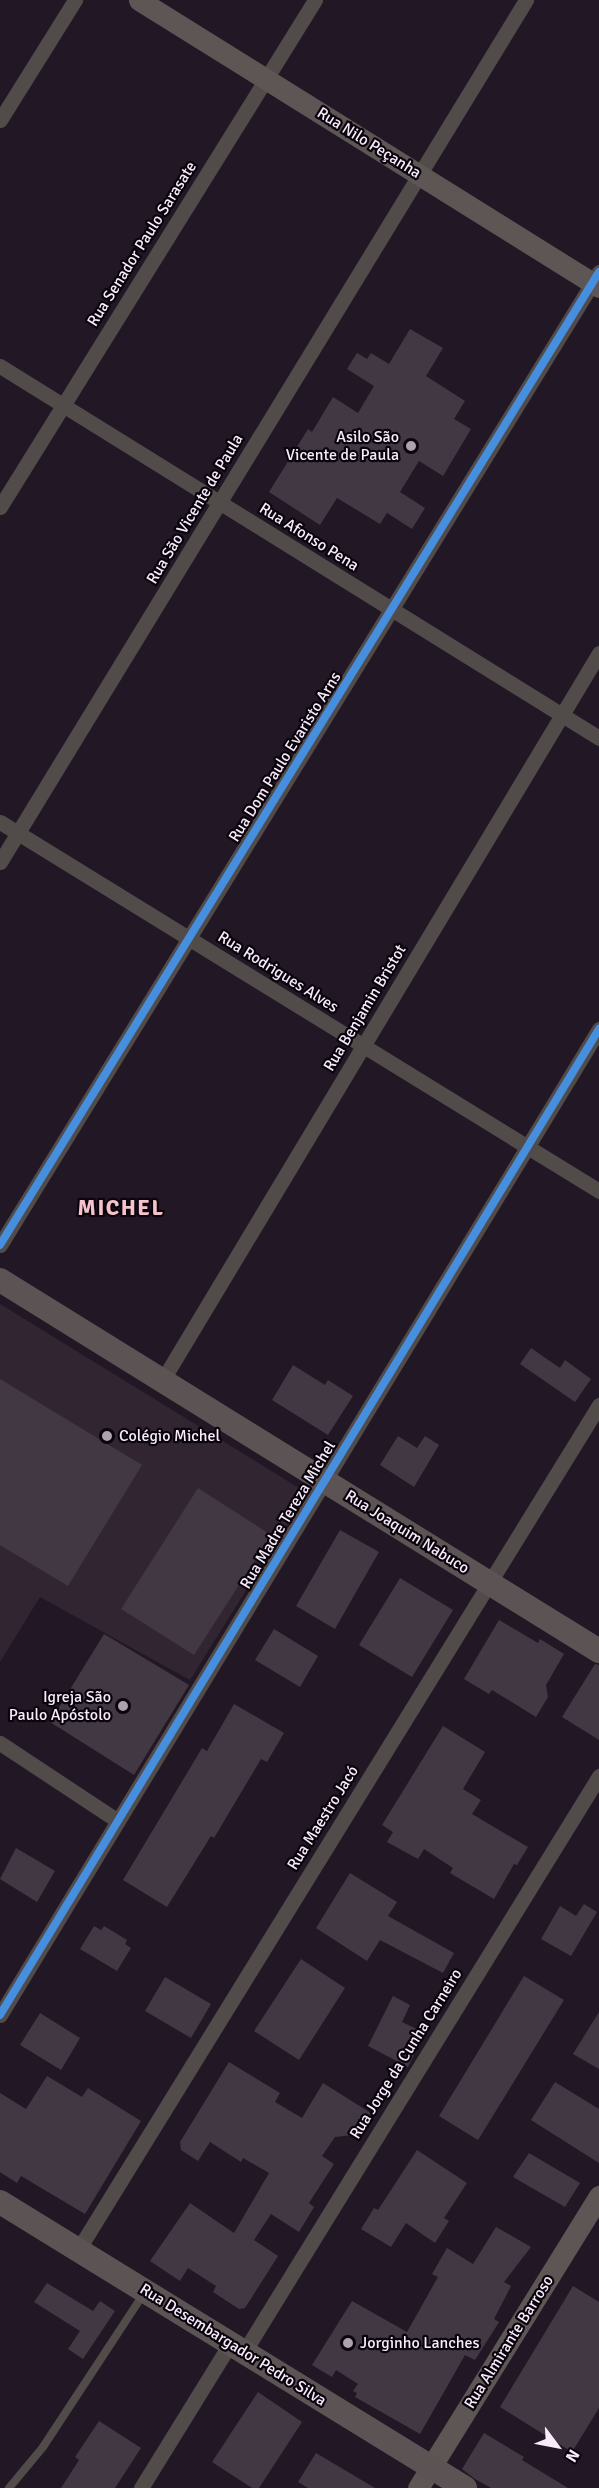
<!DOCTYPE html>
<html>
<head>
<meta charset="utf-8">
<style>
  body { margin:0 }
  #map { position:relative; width:599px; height:2488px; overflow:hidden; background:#221825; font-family:Signika,sans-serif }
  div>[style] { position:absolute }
  .education>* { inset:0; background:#312532 }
  .building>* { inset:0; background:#413843 }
  .lane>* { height:8px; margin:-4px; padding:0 4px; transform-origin:4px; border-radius:4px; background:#514b4a }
  .street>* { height:15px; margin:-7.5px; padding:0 7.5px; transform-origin:7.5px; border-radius:7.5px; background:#514b4a }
  .secondary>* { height:21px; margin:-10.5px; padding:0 10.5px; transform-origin:10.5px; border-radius:10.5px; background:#5d5655 }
  .primary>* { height:24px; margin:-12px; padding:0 12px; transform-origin:12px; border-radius:12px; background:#5c5454 }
  .cycleway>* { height:8px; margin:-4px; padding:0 4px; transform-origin:4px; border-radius:4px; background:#468fdf }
  .dots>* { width:16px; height:16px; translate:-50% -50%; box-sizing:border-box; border:3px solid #0a040c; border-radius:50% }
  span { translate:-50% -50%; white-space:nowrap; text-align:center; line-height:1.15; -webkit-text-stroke:4.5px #0a040c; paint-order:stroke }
  .street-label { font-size:16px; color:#f8ebfb }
  .poi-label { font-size:16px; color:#f8ebfb }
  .right { translate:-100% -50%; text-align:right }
  .left { translate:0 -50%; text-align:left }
  .district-label { font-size:22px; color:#f6c3cc; font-weight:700; letter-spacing:1.5px }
  .north { position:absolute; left:527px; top:2416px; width:60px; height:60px; -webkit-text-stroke:4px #0a040c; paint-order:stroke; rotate:122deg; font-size:16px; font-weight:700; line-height:24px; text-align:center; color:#f8ebfb }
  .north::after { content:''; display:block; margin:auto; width:21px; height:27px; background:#f8ebfb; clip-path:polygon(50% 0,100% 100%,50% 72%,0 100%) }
</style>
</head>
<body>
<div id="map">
  <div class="education">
    <div style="clip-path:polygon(0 1304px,307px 1493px,190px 1680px,40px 1597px,0 1662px)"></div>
  </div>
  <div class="building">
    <div style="clip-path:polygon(410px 329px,443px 348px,426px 376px,465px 401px,454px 419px,471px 429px,443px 476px,419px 461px,400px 492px,425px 508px,412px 529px,387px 513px,380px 524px,337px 498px,320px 525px,269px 492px,308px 429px,312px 432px,333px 397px,358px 413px,374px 386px,347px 369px,357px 353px,367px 359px,371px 353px,389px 364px)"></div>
    <div style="clip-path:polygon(531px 1348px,560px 1368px,565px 1360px,591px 1379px,575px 1402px,520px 1364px)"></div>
    <div style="clip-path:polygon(293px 1365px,325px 1385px,328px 1380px,353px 1396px,328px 1435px,272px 1400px)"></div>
    <div style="clip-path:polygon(0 1379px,142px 1465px,68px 1586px,0 1545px)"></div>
    <div style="clip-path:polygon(398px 1436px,417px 1448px,425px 1436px,439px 1445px,414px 1487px,380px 1465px)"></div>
    <div style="clip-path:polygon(198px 1488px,271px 1535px,194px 1655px,121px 1609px)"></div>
    <div style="clip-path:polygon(340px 1530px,379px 1552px,335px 1629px,296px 1606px)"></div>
    <div style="clip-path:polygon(400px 1578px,453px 1610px,412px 1677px,359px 1645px)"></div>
    <div style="clip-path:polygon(499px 1620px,538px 1643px,540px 1639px,564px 1654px,546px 1685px,548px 1697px,536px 1717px,492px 1690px,489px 1694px,464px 1679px)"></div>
    <div style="clip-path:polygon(274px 1629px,318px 1656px,300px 1687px,255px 1660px)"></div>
    <div style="clip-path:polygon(104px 1634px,189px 1685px,134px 1775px,50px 1722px)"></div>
    <div style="clip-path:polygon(595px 1664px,599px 1665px,599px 1740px,562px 1717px)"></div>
    <div style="clip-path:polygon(234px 1704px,284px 1733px,267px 1762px,261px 1759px,214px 1838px,211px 1836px,167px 1907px,123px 1880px,202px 1748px,207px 1751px)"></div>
    <div style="clip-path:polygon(443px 1726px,485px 1752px,463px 1789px,481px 1800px,472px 1814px,528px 1847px,517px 1865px,514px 1864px,494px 1899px,450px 1873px,453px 1868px,424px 1849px,418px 1859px,387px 1842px,393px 1832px,382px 1825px)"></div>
    <div style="clip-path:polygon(16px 1848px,55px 1871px,37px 1902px,0 1879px)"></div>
    <div style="clip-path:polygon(350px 1873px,397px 1902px,388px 1916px,454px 1953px,443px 1973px,380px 1940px,367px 1961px,316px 1928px)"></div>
    <div style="clip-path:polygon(584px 1904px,597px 1912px,571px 1956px,541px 1939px,560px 1906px,576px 1916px)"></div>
    <div style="clip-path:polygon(94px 1926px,101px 1930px,104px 1926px,127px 1940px,125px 1944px,131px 1948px,117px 1971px,80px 1949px)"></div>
    <div style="clip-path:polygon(301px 1959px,345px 1988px,299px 2060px,254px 2031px)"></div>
    <div style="clip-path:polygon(524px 1976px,564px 2000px,478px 2140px,439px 2116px)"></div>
    <div style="clip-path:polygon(165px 1977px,211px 2004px,191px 2038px,145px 2011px)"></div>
    <div style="clip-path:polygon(393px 1996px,410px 2005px,402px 2022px,425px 2033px,408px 2067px,368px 2046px)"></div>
    <div style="clip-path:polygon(599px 2012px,599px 2069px,573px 2054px)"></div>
    <div style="clip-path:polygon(40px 2013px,80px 2038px,61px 2070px,20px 2045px)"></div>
    <div style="clip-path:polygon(229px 2062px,280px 2093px,275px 2102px,302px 2118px,323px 2083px,374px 2115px,362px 2134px,335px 2137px,322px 2156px,334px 2164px,309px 2203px,314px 2207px,299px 2232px,271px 2214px,254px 2240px,278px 2256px,245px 2308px,239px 2309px,213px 2292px,216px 2286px,188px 2268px,180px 2281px,150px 2261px,190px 2203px,234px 2233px,269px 2173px,243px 2158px,241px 2162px,210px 2142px,198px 2161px,181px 2150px,180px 2142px)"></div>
    <div style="clip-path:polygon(47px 2076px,82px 2097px,88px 2088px,141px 2121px,85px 2214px,21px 2176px,17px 2183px,0 2172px,0 2093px,26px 2109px)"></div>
    <div style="clip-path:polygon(555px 2082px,599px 2109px,599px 2163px,531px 2120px)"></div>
    <div style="clip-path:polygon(417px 2150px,467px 2183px,444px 2218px,449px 2221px,435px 2243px,406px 2223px,391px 2247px,361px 2229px,374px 2208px,378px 2210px)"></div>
    <div style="clip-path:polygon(529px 2153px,580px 2183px,565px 2207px,513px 2177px)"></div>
    <div style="clip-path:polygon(496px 2227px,531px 2247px,504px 2282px,511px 2286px,494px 2319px,499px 2322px,475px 2360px,465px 2355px,420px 2434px,355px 2397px,357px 2393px,353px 2391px,358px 2384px,336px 2370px,332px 2377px,312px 2365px,352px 2301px,407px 2332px,438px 2277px,432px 2274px,447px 2248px,473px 2264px)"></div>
    <div style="clip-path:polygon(47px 2283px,93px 2311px,100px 2301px,115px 2311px,83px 2359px,68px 2349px,80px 2331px,34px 2302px)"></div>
    <div style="clip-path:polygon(573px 2286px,599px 2302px,599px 2408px,572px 2452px,500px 2407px)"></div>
    <div style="clip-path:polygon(258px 2392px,302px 2422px,259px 2488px,252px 2488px,212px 2462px)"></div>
    <div style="clip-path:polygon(99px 2421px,141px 2448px,115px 2488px,61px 2488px,79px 2460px,75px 2457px)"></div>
    <div style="clip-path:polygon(484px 2433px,524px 2457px,522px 2460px,568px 2488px,491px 2488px,475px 2479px,462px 2469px)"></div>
    <div style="clip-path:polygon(316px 2453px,375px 2488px,308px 2488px,298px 2482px)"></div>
  </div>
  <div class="lane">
    <div style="left:9px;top:2488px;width:53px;rotate:-50.3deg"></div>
    <div style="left:43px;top:2447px;width:182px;rotate:-56.7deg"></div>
  </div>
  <div class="street">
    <div style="left:0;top:120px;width:142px;rotate:-58deg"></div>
    <div style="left:0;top:366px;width:705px;rotate:31.84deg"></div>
    <div style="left:0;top:507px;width:597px;rotate:-58.15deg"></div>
    <div style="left:0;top:822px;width:704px;rotate:31.63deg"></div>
    <div style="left:0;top:862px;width:1010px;rotate:-58.61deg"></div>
    <div style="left:0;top:1245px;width:1143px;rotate:-58.38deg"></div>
    <div style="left:162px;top:1381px;width:849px;rotate:-59.02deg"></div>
    <div style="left:0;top:1743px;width:141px;rotate:33.5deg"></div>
    <div style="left:0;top:2015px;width:1154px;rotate:-58.72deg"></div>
    <div style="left:78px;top:2250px;width:993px;rotate:-58.34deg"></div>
    <div style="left:244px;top:2352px;width:677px;rotate:-58.35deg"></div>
    <div style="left:141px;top:2488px;width:169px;rotate:-58.3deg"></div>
  </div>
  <div class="secondary">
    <div style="left:139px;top:0;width:542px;rotate:31.96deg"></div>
    <div style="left:418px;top:2488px;width:344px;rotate:-58.2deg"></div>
  </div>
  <div class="primary">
    <div style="left:0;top:1280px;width:705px;rotate:31.77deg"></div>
    <div style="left:0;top:2202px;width:546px;rotate:31.59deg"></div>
  </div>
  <div class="cycleway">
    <div style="left:0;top:1245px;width:1143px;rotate:-58.38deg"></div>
    <div style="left:0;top:2015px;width:1154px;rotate:-58.72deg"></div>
  </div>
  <div class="dots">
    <div style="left:411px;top:446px;background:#ada1b0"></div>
    <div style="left:107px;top:1436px;background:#ada1b0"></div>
    <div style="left:123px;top:1706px;background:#ada1b0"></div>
    <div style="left:348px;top:2343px;background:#ada1b0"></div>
  </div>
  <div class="street-label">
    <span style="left:369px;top:143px;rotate:32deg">Rua Nilo Peçanha</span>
    <span style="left:142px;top:244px;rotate:-58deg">Rua Senador Paulo Sarasate</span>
    <span style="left:195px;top:509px;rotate:-59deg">Rua São Vicente de Paula</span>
    <span style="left:309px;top:537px;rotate:32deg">Rua Afonso Pena</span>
    <span style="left:285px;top:757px;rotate:-58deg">Rua Dom Paulo Evaristo Arns</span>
    <span style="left:278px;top:972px;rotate:32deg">Rua Rodrigues Alves</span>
    <span style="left:365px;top:1008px;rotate:-59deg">Rua Benjamin Bristot</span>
    <span style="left:288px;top:1515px;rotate:-59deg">Rua Madre Tereza Michel</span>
    <span style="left:407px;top:1532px;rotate:32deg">Rua Joaquim Nabuco</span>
    <span style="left:323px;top:1818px;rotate:-58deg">Rua Maestro Jacó</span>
    <span style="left:406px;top:2054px;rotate:-58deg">Rua Jorge da Cunha Carneiro</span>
    <span style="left:509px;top:2342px;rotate:-58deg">Rua Almirante Barroso</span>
    <span style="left:233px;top:2345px;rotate:32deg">Rua Desembargador Pedro Silva</span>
  </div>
  <div class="poi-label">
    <span class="right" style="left:399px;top:446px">Asilo São<br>Vicente de Paula</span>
    <span class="left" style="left:119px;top:1436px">Colégio Michel</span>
    <span class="right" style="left:111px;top:1706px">Igreja São<br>Paulo Apóstolo</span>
    <span class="left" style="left:360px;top:2343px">Jorginho Lanches</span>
  </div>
  <div class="district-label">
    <span style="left:121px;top:1208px">MICHEL</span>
  </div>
  <div class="north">N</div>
</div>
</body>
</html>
